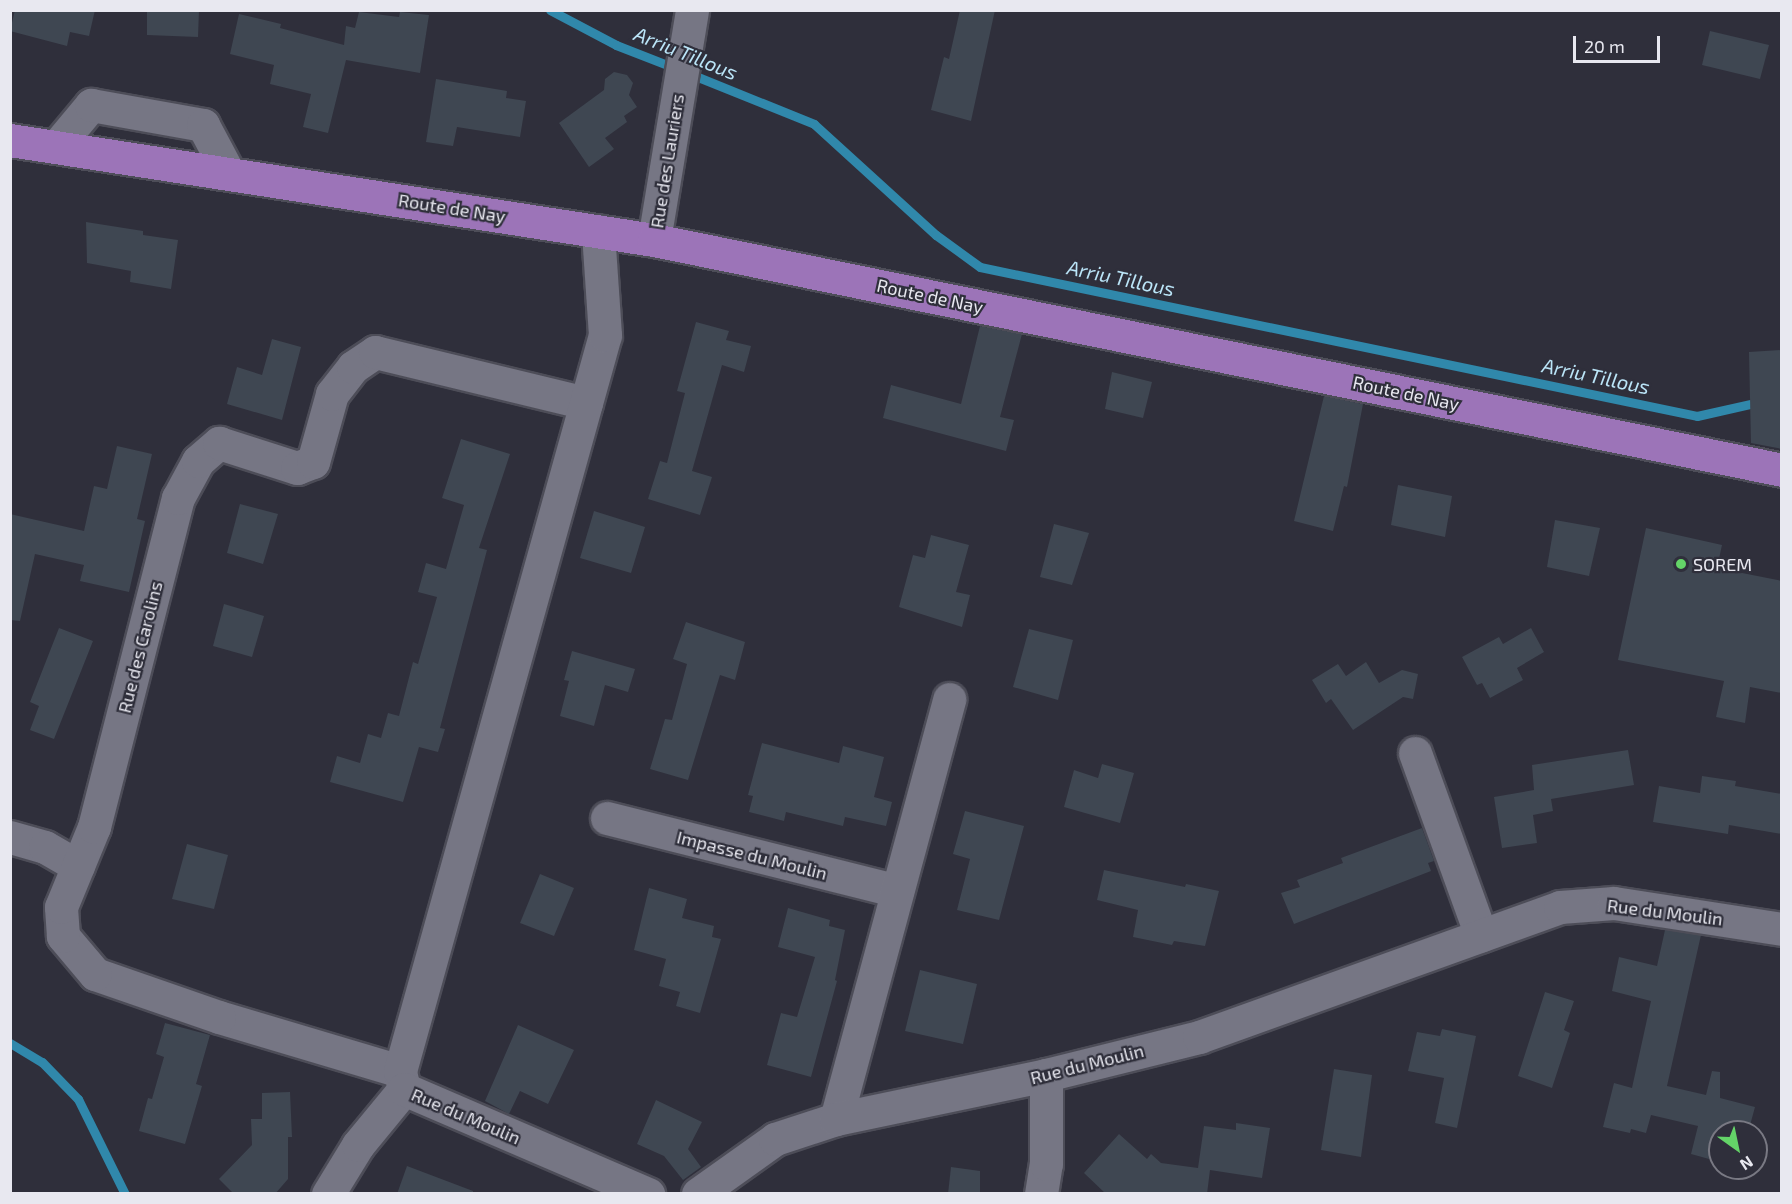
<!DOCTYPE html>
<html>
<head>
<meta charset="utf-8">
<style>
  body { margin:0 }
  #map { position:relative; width:1792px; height:1204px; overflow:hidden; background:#2f2f3b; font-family:"Exo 2",sans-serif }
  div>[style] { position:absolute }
  .stream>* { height:9px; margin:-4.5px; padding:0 4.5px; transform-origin:4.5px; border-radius:4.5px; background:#3088ab }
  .building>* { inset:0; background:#3f4752 }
  .roads { filter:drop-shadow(2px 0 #4d4d58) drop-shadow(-2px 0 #4d4d58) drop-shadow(0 2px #4d4d58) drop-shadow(0 -2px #4d4d58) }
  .minor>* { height:33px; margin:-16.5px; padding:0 16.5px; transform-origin:16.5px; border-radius:16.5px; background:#767684 }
  .major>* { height:33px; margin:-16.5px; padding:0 16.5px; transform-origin:16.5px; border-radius:16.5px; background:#9c74b8 }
  .dots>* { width:16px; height:16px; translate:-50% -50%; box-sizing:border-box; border:3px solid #2f2f3b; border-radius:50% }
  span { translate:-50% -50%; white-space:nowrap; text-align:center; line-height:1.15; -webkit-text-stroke:4.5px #2f2f3b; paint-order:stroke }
  .street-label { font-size:18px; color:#e8e8f0 }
  .poi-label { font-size:18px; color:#e8e8f0 }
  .left { translate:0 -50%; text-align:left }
  .water-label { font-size:20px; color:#bbe5f8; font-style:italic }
  .frame { position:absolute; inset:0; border:12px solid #e8e8f0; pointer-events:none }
  .north { position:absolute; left:1708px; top:1120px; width:60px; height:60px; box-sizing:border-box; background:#2f2f3b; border:2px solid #797983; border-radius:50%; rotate:147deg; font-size:16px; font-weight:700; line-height:24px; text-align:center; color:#e8e8f0 }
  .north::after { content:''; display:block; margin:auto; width:21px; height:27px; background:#64d468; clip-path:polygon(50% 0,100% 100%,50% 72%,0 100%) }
  .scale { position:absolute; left:1573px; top:36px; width:87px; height:27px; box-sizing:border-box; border:3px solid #e8e8f0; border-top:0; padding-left:8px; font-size:18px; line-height:21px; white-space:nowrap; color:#e8e8f0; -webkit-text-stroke:4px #2f2f3b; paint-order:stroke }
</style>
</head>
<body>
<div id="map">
  <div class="stream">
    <div style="left:550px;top:10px;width:75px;rotate:27.9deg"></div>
    <div style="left:616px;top:45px;width:63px;rotate:21.3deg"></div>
    <div style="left:688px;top:73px;width:136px;rotate:22deg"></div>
    <div style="left:814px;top:124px;width:165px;rotate:42.3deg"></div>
    <div style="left:936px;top:235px;width:54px;rotate:36deg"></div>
    <div style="left:980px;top:267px;width:732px;rotate:11.74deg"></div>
    <div style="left:1697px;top:416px;width:54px;rotate:-12.8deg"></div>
    <div style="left:10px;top:1043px;width:37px;rotate:31deg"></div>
    <div style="left:42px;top:1062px;width:52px;rotate:45.8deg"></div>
    <div style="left:78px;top:1099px;width:106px;rotate:63.7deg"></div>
  </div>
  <div class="building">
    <div style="clip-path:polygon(15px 10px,95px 10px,89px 36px,70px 32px,67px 46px,10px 31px)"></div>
    <div style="clip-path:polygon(147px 10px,199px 10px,198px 37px,147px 35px)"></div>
    <div style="clip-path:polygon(960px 10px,995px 10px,971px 121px,931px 110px,944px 57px,949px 59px)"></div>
    <div style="clip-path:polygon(359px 12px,399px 17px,400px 12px,429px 15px,420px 73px,346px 60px,328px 133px,303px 127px,311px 94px,270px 84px,274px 65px,230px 54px,239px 14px,281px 24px,280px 28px,344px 45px,346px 26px,355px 28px)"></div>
    <div style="clip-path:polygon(1710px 31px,1769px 45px,1760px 79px,1702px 65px)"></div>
    <div style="clip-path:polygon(614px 72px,627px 75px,633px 83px,629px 95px,637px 107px,624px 116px,627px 122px,605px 138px,614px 149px,589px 167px,559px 123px,604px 90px,605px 79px)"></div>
    <div style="clip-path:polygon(436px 79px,507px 91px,506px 98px,526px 101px,520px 137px,457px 127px,453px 146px,426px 142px)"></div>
    <div style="clip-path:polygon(86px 222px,143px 231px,143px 235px,178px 240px,171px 289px,130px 282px,131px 271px,87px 263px)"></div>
    <div style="clip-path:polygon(696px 322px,729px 331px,726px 340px,751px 346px,744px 372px,722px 365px,692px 471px,712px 477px,700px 515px,648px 499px,660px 461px,667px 463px,685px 393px,677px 391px)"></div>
    <div style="clip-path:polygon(980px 326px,1022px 334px,1000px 417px,1014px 420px,1006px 451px,883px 418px,891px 385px,961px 404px)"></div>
    <div style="clip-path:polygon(272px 339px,301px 347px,282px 420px,227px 404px,237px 367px,262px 375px)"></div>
    <div style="clip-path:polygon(1782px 350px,1782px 449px,1751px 443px,1749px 352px)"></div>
    <div style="clip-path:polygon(1112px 372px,1152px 382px,1143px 418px,1105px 409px)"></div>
    <div style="clip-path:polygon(1324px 396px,1363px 404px,1347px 487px,1344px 486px,1333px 531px,1294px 521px)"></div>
    <div style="clip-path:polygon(461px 439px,510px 454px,479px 548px,487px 550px,440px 728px,445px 729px,438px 752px,419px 747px,403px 802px,330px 782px,337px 756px,360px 763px,368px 734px,381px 738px,388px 713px,399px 716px,413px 662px,418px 664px,437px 597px,418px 592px,426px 563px,446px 569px,464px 505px,442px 498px)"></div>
    <div style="clip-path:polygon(117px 446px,152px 454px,137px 519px,145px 521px,129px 592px,80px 581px,84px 565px,35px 554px,20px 621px,10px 620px,10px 514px,84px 531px,94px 486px,107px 489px)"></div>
    <div style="clip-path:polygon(1398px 485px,1452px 496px,1445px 537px,1391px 525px)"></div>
    <div style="clip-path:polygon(240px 504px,278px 514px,263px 564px,227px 553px)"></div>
    <div style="clip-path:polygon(594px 511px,645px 527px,631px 573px,580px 558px)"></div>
    <div style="clip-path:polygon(1555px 520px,1600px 528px,1589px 576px,1547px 567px)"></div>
    <div style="clip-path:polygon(1054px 524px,1089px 533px,1072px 585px,1040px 577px)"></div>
    <div style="clip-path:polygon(1646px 528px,1722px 545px,1717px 568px,1782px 581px,1782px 693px,1750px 687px,1745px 723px,1716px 717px,1724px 681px,1618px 660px)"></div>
    <div style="clip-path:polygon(931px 535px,969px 545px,956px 592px,970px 595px,962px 627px,899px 607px,913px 555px,925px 558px)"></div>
    <div style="clip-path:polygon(224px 604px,264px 616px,252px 657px,213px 646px)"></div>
    <div style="clip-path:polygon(686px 622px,745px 642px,735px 680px,720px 675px,688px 780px,650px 769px,665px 719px,672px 720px,687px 664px,673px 659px)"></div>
    <div style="clip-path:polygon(59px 628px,93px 641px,54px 739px,30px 730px,39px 706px,30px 702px)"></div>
    <div style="clip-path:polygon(1531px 628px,1544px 652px,1517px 668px,1523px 680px,1490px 698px,1482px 683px,1477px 685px,1462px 657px,1499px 637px,1503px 644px)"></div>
    <div style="clip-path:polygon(1029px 629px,1073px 640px,1058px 700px,1013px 687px)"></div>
    <div style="clip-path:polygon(572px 651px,635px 669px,628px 692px,605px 685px,594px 726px,560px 716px,569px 681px,564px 680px)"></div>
    <div style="clip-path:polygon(1366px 662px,1379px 683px,1402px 670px,1418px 674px,1413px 699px,1403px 697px,1353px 730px,1331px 699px,1326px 703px,1312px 680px,1338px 664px,1346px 676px)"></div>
    <div style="clip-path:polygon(762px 743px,839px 763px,843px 746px,884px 757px,874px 797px,892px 802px,886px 826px,845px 817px,843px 826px,786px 812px,784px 821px,749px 812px,753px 796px,748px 795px)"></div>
    <div style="clip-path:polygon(1628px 750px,1634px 785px,1551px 799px,1553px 811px,1533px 815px,1537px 843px,1502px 848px,1494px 797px,1534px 790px,1532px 765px)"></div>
    <div style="clip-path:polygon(1102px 764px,1134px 773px,1120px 823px,1064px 807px,1074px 770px,1098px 778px)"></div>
    <div style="clip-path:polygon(1702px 776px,1736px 781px,1735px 786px,1782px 794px,1782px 834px,1729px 825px,1728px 834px,1653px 822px,1659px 786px,1700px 793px)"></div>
    <div style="clip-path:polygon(965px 811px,1024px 826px,999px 920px,957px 910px,970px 859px,953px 854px)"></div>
    <div style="clip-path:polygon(1422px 828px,1434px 861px,1428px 863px,1431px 871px,1294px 924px,1281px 893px,1300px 887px,1297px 880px,1343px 863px,1341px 858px)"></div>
    <div style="clip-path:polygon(187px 844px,228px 855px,214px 909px,172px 899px)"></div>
    <div style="clip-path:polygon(1104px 870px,1185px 887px,1186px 884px,1219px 891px,1205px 946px,1174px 941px,1172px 945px,1133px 937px,1138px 910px,1097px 900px)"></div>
    <div style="clip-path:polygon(540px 874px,574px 888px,554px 936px,520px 923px)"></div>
    <div style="clip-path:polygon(649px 888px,687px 899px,682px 918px,714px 926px,712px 937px,721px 939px,700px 1013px,676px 1006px,680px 992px,659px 986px,666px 959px,634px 950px)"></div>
    <div style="clip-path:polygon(788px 908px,830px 920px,829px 926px,845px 930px,835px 980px,837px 981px,811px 1077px,767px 1065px,781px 1013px,797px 1017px,815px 957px,778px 947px)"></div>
    <div style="clip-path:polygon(1665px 930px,1701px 935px,1667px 1086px,1706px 1095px,1712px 1071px,1720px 1072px,1720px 1098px,1755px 1107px,1749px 1129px,1734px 1125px,1732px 1132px,1720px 1132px,1720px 1162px,1691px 1154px,1698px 1126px,1651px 1115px,1646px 1133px,1631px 1129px,1630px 1133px,1603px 1127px,1614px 1083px,1632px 1088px,1651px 1001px,1612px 991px,1619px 957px,1657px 966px)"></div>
    <div style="clip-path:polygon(920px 970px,977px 984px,963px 1044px,905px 1031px)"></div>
    <div style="clip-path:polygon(1545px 992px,1574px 1001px,1564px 1030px,1570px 1033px,1552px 1088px,1518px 1076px)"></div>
    <div style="clip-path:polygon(165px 1023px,210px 1035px,196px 1084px,202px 1086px,185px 1144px,139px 1131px,148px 1098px,152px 1099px,164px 1057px,156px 1054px)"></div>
    <div style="clip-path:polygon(518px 1025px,574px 1050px,548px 1104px,520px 1091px,509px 1114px,485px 1101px)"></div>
    <div style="clip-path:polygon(1442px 1029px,1476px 1036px,1457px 1128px,1435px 1123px,1444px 1078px,1408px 1071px,1417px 1032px,1440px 1036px)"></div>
    <div style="clip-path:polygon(1334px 1069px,1372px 1075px,1361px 1157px,1321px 1150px)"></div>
    <div style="clip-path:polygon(290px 1092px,292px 1137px,288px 1137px,288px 1179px,275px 1194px,234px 1194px,219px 1179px,252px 1145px,251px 1119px,262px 1119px,262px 1093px)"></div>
    <div style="clip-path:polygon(656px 1100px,702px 1122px,688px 1149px,701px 1167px,683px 1180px,664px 1156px,637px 1144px)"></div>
    <div style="clip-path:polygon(1236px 1123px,1270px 1128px,1262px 1178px,1210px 1170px,1207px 1194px,1106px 1194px,1084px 1173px,1119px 1134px,1147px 1159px,1151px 1154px,1161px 1163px,1198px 1168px,1204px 1126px,1236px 1130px)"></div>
    <div style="clip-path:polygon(407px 1166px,473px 1191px,473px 1194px,397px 1194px)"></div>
    <div style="clip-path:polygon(951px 1167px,980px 1171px,980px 1194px,948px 1194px)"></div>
  </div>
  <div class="roads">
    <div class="minor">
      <div style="left:56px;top:147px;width:55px;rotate:-50.2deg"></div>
      <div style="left:91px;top:105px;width:114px;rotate:10.1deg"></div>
      <div style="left:203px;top:125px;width:55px;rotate:62deg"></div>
      <div style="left:654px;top:240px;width:233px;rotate:-80.6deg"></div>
      <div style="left:1415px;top:753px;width:194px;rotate:70.1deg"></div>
      <div style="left:607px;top:818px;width:299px;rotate:14.1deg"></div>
      <div style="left:10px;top:837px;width:36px;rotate:16deg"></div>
      <div style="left:45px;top:847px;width:38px;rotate:30deg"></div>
      <div style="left:400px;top:1071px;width:189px;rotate:-163.4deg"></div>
      <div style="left:219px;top:1017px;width:131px;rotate:-160.9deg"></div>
      <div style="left:95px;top:974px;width:50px;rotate:-130.1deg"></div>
      <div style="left:63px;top:936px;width:29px;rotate:-94deg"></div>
      <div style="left:61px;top:907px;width:87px;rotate:-67.6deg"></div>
      <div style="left:94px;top:827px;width:340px;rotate:-75.7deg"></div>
      <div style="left:178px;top:498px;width:42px;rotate:-61.6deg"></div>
      <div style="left:198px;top:461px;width:28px;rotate:-41deg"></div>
      <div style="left:219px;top:443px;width:82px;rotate:17.8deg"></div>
      <div style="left:297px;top:468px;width:17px;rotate:-21deg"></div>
      <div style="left:313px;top:462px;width:71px;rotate:-74.4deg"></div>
      <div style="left:332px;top:394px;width:34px;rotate:-52deg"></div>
      <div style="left:353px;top:367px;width:27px;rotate:-34deg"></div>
      <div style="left:375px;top:352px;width:217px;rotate:13.6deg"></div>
      <div style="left:404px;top:1089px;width:18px;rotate:-103deg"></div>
      <div style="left:400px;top:1071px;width:764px;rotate:-74.44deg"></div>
      <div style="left:605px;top:335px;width:104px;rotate:-93.9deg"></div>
      <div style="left:836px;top:1119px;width:435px;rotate:-74.9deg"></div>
      <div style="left:328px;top:1194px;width:57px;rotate:-58.5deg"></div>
      <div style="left:358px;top:1145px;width:72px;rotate:-50.6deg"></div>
      <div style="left:404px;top:1089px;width:266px;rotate:23.3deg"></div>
      <div style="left:698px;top:1194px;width:95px;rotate:-35.5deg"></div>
      <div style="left:775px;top:1139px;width:64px;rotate:-18.2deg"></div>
      <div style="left:836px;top:1119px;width:215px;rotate:-11.8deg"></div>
      <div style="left:1046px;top:1075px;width:158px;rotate:-13.9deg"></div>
      <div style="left:1199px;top:1037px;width:384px;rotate:-19.8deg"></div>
      <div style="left:1560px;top:907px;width:54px;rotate:-4.2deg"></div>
      <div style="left:1614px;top:903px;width:170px;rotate:8.8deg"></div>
      <div style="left:1041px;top:1194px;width:30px;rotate:-81deg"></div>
      <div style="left:1046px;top:1164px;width:89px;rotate:-90deg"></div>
    </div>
    <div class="major">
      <div style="left:10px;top:140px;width:652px;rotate:8.83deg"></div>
      <div style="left:654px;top:240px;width:1151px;rotate:11.52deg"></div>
    </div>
  </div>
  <div class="dots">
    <div style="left:1681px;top:564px;background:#64d468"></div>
  </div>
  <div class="street-label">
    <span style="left:667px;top:161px;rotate:-81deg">Rue des Lauriers</span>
    <span style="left:452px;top:208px;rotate:9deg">Route de Nay</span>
    <span style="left:930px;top:296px;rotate:12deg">Route de Nay</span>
    <span style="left:1406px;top:393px;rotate:12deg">Route de Nay</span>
    <span style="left:140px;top:647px;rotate:-76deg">Rue des Carolins</span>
    <span style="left:752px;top:855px;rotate:14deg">Impasse du Moulin</span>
    <span style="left:1665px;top:912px;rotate:7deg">Rue du Moulin</span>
    <span style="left:1087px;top:1064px;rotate:-14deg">Rue du Moulin</span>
    <span style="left:466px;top:1116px;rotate:23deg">Rue du Moulin</span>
  </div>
  <div class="poi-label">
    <span class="left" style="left:1693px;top:564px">SOREM</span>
  </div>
  <div class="water-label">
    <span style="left:686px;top:53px;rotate:22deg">Arriu Tillous</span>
    <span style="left:1121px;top:278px;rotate:12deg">Arriu Tillous</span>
    <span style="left:1596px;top:376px;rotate:12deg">Arriu Tillous</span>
  </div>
  <div class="frame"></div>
  <div class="north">N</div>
  <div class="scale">20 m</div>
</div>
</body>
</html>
